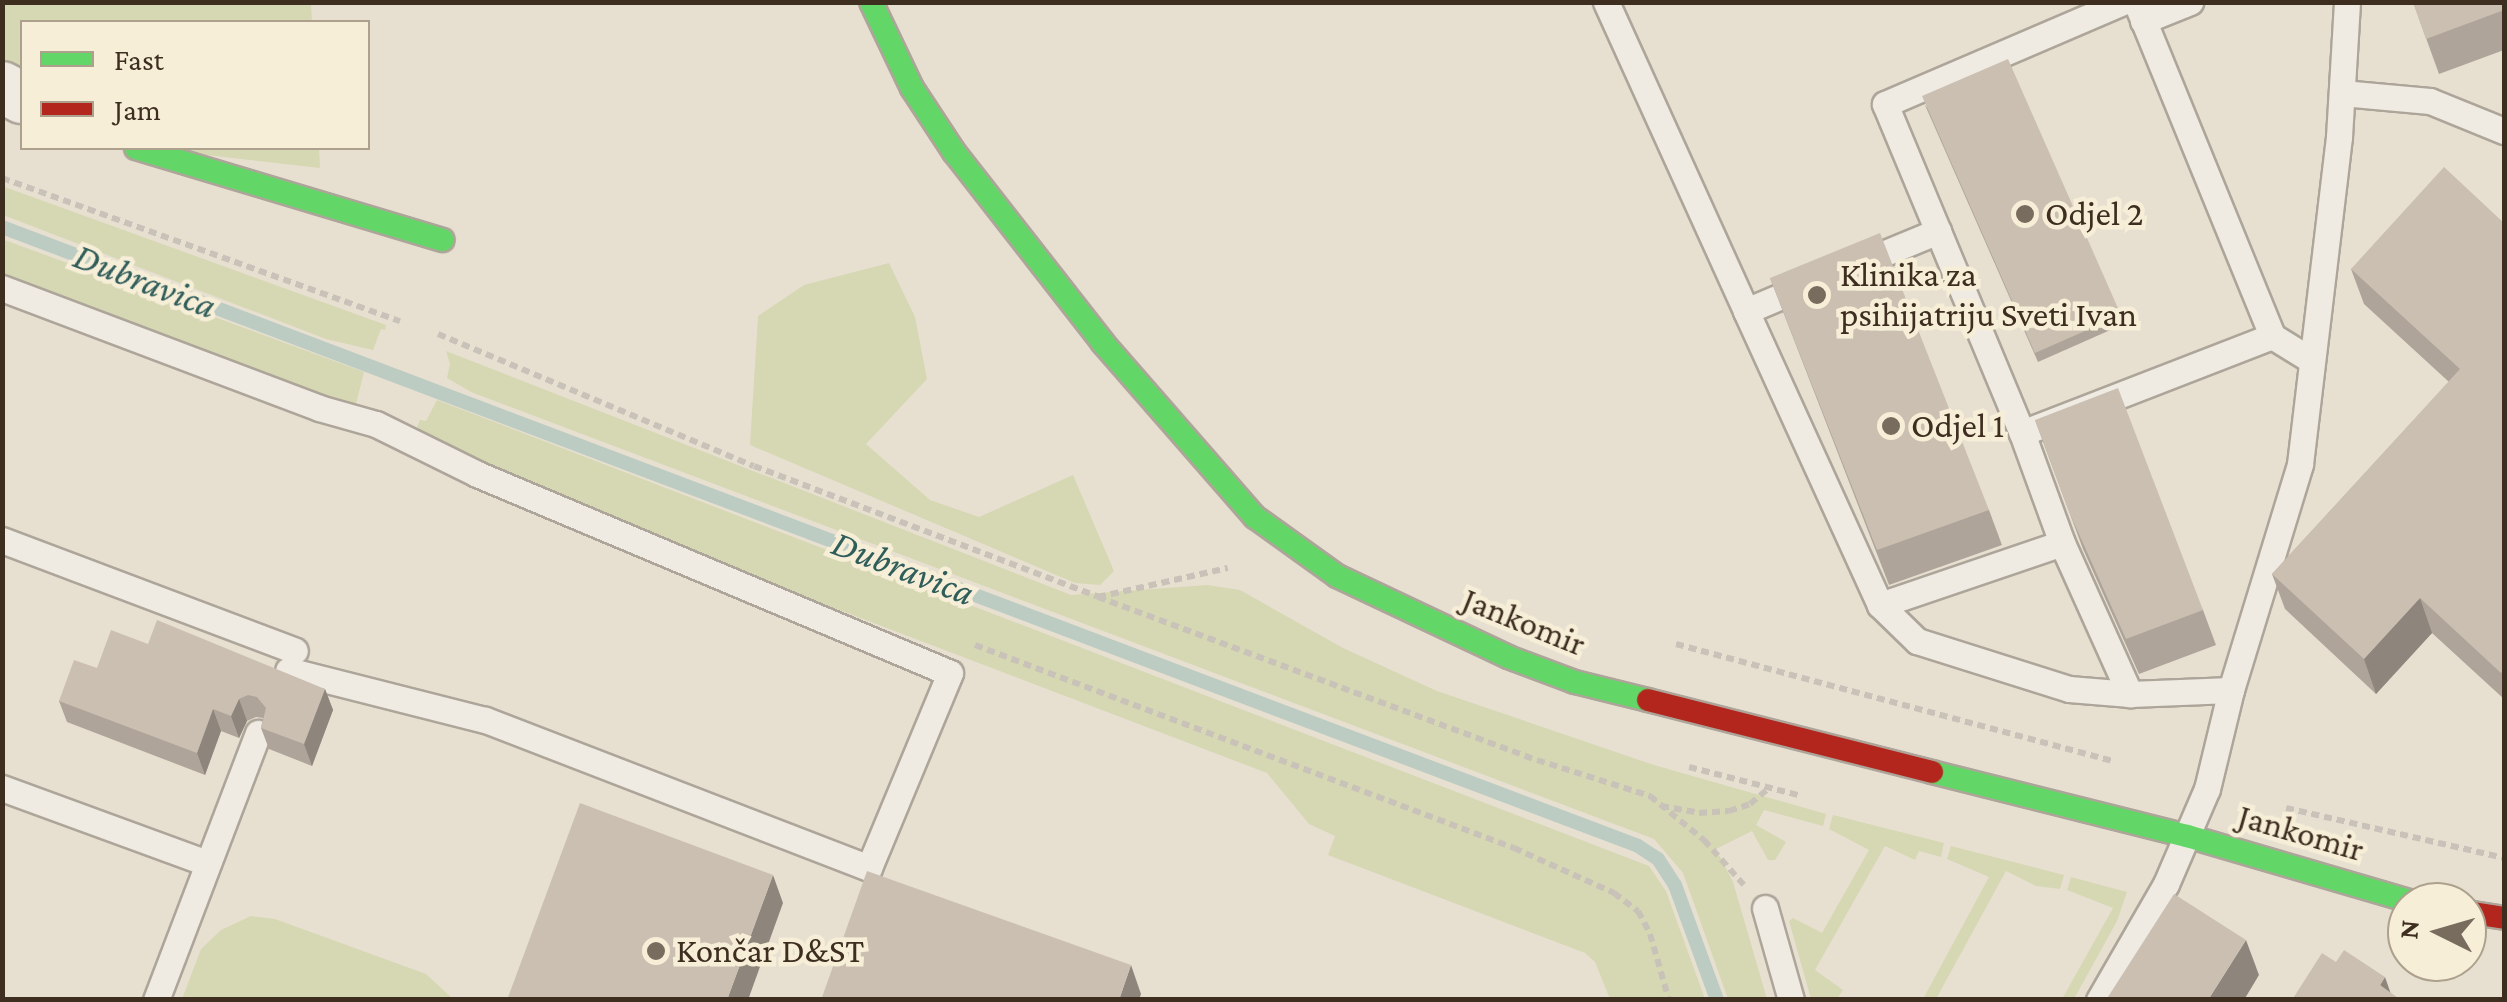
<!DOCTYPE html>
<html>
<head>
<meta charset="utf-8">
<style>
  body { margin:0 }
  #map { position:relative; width:2507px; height:1002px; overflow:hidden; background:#e7e0d1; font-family:"Crimson Pro",serif }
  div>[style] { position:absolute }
  .green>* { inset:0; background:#d6d7b3 }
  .stream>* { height:14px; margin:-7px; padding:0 7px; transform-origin:7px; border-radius:7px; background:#bcccc2 }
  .path>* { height:6px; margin-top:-3px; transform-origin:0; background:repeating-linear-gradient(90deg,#c8c2b9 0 8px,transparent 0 13px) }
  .roads { filter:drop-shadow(2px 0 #ada599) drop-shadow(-2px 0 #ada599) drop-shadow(0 2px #ada599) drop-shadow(0 -2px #ada599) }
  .lane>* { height:25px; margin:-12.5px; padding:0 12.5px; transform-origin:12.5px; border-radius:12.5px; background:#efebe3 }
  .street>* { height:50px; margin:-25px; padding:0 25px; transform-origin:25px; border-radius:25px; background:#efebe3 }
  .fast>* { height:22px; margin:-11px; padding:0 11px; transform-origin:11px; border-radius:11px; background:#63d668 }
  .jam>* { height:22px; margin:-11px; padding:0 11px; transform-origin:11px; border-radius:11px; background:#b3261e }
  .wall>* { inset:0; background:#afa499 }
  .shaded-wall>* { inset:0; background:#8e867d }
  .building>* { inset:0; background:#cbbfb2 }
  .dots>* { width:28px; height:28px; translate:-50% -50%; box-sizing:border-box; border:5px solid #f7eed8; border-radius:50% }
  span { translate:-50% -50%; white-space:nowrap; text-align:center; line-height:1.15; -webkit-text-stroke:9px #f7eed8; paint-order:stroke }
  .poi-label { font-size:35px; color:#3d2e20 }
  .left { translate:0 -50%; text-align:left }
  .street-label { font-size:35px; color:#3d2e20 }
  .water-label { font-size:38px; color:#2f5d5a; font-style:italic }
  .frame { position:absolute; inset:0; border:5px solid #3d2e20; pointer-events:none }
  .legend { position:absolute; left:20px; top:20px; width:350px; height:130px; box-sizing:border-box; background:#f7eed8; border:2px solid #ada18e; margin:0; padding:12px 18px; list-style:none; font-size:30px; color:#3d2e20 }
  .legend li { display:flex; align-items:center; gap:20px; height:50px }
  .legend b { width:50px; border:2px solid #ada18e }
  .north { position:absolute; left:2387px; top:882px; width:100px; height:100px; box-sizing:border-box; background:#f7eed8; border:2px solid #ada18e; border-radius:50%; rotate:275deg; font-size:28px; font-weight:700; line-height:40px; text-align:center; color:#3d2e20 }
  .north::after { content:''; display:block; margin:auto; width:35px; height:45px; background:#786c5e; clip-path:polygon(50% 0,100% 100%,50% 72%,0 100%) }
</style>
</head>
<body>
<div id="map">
  <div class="green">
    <div style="clip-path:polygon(3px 3px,311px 3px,312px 22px,22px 22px,22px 72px,3px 57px)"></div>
    <div style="clip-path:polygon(175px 148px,319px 148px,320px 168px,189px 153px)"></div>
    <div style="clip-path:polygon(2px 186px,386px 325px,385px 330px,381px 329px,373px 350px,326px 339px,3px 215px)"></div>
    <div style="clip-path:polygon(2px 239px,364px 372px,356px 404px,347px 406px,3px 275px)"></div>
    <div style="clip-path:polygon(889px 263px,915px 317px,927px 379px,866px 444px,930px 500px,979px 517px,1073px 475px,1114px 571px,1100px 585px,1075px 583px,750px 445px,758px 316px,804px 285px)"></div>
    <div style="clip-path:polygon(446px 351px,1071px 595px,1207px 585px,1240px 590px,1343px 648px,1437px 691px,1654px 765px,1826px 814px,1823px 826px,1764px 810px,1756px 825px,1786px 842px,1775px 860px,1768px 860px,1752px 831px,1716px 849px,1733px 882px,1767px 999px,1728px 999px,1683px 873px,1654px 839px,471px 392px,447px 378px,450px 364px)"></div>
    <div style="clip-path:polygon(437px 400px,1649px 866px,1666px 891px,1705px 999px,1610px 999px,1595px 962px,1585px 953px,1328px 855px,1335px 836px,1309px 824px,1267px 773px,614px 524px,615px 517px,435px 443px,417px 427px,420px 420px,426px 421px)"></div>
    <div style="clip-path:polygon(1833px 815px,1944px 843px,1941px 857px,1919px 851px,1915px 860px,1885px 846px,1815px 970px,1843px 990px,1837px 999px,1811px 999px,1789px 921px,1793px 918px,1822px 933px,1869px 850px,1829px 829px)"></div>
    <div style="clip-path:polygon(1951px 846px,2064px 875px,2060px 889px,2036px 886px,2006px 871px,1936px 999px,1923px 999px,1989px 877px,1947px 859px)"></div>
    <div style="clip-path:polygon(2071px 877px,2127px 892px,2117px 921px,2074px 999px,2062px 999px,2113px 908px,2067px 890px)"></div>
    <div style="clip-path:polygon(251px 916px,275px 919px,426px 974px,453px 999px,182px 999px,201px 949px,221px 930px)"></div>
  </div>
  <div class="stream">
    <div style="left:2px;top:227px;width:1749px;rotate:20.72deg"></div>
    <div style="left:1638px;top:846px;width:24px;rotate:33deg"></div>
    <div style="left:1658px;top:859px;width:31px;rotate:57deg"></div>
    <div style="left:1675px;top:885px;width:122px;rotate:69.9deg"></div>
  </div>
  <div class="path">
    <div style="left:2px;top:178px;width:423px;rotate:19.8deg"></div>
    <div style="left:438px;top:334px;width:342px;rotate:22.7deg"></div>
    <div style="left:754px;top:466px;width:368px;rotate:20.8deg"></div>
    <div style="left:1098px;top:597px;width:133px;rotate:-12.6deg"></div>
    <div style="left:1098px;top:597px;width:468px;rotate:20.4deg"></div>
    <div style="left:1537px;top:760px;width:119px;rotate:17.7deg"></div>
    <div style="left:1650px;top:796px;width:70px;rotate:39.2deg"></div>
    <div style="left:1704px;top:840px;width:60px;rotate:48.4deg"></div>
    <div style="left:1676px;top:644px;width:451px;rotate:15deg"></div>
    <div style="left:975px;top:645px;width:576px;rotate:20.64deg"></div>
    <div style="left:1514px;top:848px;width:110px;rotate:24.2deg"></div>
    <div style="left:1614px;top:893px;width:30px;rotate:37deg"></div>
    <div style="left:1638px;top:911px;width:26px;rotate:62deg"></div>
    <div style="left:1650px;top:934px;width:69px;rotate:73.9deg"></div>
    <div style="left:1689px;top:767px;width:113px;rotate:14.4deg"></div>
    <div style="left:1661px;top:806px;width:39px;rotate:10deg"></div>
    <div style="left:1699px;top:813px;width:30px;rotate:-4deg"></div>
    <div style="left:1729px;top:811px;width:22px;rotate:-18deg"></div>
    <div style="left:1750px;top:804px;width:25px;rotate:-40deg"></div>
    <div style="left:2286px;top:808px;width:224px;rotate:12.9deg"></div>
  </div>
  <div class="roads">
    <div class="lane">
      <div style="left:1606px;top:2px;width:339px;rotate:65.6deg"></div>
      <div style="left:2123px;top:2px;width:259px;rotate:156.8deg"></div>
      <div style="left:1885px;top:104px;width:356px;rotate:67.4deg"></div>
      <div style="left:2022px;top:433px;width:268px;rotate:-21.2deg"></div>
      <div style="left:2136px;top:2px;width:361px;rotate:67.8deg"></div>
      <div style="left:2272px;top:336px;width:46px;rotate:31.6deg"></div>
      <div style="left:2143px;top:21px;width:51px;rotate:-22deg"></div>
      <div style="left:2342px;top:93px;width:88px;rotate:5.2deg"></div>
      <div style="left:2430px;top:101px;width:80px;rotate:22.1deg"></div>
      <div style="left:1856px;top:265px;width:89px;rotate:-22.5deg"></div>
      <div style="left:1805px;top:286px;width:64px;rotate:157deg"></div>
      <div style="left:1746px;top:311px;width:323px;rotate:65.5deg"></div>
      <div style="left:1880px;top:605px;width:52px;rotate:44.2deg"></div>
      <div style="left:1917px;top:641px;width:159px;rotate:17.5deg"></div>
      <div style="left:2069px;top:689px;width:61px;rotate:4.7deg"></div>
      <div style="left:2130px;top:694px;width:101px;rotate:-2.3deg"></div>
      <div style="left:2px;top:288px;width:339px;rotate:20.7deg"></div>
      <div style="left:319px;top:408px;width:59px;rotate:15.7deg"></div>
      <div style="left:376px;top:424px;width:113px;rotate:26.3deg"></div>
      <div style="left:477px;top:474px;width:513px;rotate:22.82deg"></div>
      <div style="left:950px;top:673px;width:211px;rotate:112.6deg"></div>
      <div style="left:869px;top:868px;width:412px;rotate:-158.9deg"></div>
      <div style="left:485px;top:720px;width:203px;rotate:-165.8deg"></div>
      <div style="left:2022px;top:433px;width:117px;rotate:70deg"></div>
      <div style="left:2062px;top:543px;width:166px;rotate:65.8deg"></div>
      <div style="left:2px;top:540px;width:313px;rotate:20.7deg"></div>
      <div style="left:1880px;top:605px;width:192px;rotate:-18.8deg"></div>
      <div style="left:2px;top:788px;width:218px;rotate:20.1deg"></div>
      <div style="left:1765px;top:908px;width:96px;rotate:74.2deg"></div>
      <div style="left:156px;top:1000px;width:286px;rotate:-69.1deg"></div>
      <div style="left:2099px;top:1000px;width:134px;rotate:-60deg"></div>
      <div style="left:2166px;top:884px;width:103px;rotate:-66.7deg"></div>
      <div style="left:2207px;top:789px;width:102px;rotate:-76.4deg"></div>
      <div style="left:2231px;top:690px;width:236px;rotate:-73deg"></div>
      <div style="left:2300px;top:464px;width:329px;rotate:-83.2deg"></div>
      <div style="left:2339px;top:137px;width:135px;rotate:-86.6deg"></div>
    </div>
    <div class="street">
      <div style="left:2px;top:87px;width:23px;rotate:29deg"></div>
    </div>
    <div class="fast">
      <div style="left:871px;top:2px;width:95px;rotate:64.5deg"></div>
      <div style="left:912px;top:88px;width:77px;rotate:56.7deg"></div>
      <div style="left:954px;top:152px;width:242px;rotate:52deg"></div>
      <div style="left:1103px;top:343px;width:231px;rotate:48.9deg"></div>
      <div style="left:1255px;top:517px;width:101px;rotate:35.7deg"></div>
      <div style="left:1337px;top:576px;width:189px;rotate:25.3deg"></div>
      <div style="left:1508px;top:657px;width:72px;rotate:20.5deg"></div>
      <div style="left:1575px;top:682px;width:75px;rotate:13.9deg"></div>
      <div style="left:136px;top:148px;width:320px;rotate:16.7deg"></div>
      <div style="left:1932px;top:772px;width:263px;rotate:14.1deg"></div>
      <div style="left:2187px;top:836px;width:235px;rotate:16.3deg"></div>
    </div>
    <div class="jam">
      <div style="left:1648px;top:700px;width:293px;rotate:14.2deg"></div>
      <div style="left:2467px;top:912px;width:37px;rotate:9deg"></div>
    </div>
  </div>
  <div class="wall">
    <div style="clip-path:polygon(2413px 2px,2504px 2px,2504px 50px,2439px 74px)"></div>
    <div style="clip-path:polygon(1925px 105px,2121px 315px,2124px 324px,2038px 362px)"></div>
    <div style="clip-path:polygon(2504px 223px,2504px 699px,2432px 633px,2376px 694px,2285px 609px,2272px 574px,2449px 382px,2364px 304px,2351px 269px)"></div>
    <div style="clip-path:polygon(1770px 278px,1989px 510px,2002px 545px,1889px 585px)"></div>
    <div style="clip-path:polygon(2035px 420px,2203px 610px,2216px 645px,2139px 674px,2083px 549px)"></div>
    <div style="clip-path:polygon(148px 644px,325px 689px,333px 710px,312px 766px,269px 749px,261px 728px,263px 718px,256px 717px,247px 721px,239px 738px,221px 731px,205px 775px,67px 722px,59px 701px,97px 668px)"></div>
  </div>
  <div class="shaded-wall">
    <div style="clip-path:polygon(2420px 598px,2432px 633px,2376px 694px,2364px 659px)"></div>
    <div style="clip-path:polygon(325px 689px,333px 710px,312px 766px,304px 744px)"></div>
    <div style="clip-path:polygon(239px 699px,247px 721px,239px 738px,231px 716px)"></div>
    <div style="clip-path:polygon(213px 709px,221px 731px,205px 775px,197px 753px)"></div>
    <div style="clip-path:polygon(773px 875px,783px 903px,748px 1000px,727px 1000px)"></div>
    <div style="clip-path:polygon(2246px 940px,2259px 975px,2244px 1000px,2208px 1000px)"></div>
    <div style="clip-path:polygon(1131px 965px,1141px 994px,1139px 1000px,1119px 1000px)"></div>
    <div style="clip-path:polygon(2385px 977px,2393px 1000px,2380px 985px)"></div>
  </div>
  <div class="building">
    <div style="clip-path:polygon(2413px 2px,2504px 2px,2504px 10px,2426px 39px)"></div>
    <div style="clip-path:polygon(2008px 59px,2121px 315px,2035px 353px,1922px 96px)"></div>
    <div style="clip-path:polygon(2444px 167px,2504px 223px,2504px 669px,2501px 673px,2420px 598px,2364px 659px,2272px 574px,2460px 369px,2351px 269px)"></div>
    <div style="clip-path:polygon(1880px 233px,1989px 510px,1877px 550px,1770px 278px)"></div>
    <div style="clip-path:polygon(2118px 388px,2203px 610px,2126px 639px,2070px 514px,2035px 420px)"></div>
    <div style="clip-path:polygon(157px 620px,325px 689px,304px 744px,261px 728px,266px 708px,257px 697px,248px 695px,239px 699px,231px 716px,213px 709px,197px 753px,59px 701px,74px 660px,97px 668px,111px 630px,148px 644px)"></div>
    <div style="clip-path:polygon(580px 803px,773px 875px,727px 1000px,507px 1000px)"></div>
    <div style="clip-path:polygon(867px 871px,1131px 965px,1119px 1000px,821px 1000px)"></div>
    <div style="clip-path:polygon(2174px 894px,2246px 940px,2208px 1000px,2106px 1000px)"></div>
    <div style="clip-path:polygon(2344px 950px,2385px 977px,2380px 985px,2401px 1000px,2292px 1000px,2322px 953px,2336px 962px)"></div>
  </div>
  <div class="dots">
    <div style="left:2025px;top:214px;background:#786c5e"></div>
    <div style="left:1817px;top:295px;background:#786c5e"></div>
    <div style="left:1891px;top:426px;background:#786c5e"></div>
    <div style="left:656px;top:951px;background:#786c5e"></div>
  </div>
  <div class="poi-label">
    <span class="left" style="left:2045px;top:214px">Odjel 2</span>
    <span class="left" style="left:1840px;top:295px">Klinika za<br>psihijatriju Sveti Ivan</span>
    <span class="left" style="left:1911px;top:426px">Odjel 1</span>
    <span class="left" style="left:676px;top:951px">Končar D&amp;ST</span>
  </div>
  <div class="street-label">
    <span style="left:1524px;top:622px;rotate:22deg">Jankomir</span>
    <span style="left:2301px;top:833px;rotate:16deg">Jankomir</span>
  </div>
  <div class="water-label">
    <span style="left:145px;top:281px;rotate:21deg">Dubravica</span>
    <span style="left:903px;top:568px;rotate:21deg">Dubravica</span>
  </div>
  <div class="frame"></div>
  <ul class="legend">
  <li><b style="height:12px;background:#63d668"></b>Fast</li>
  <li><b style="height:12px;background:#b3261e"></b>Jam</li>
  </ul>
  <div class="north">N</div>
</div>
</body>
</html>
